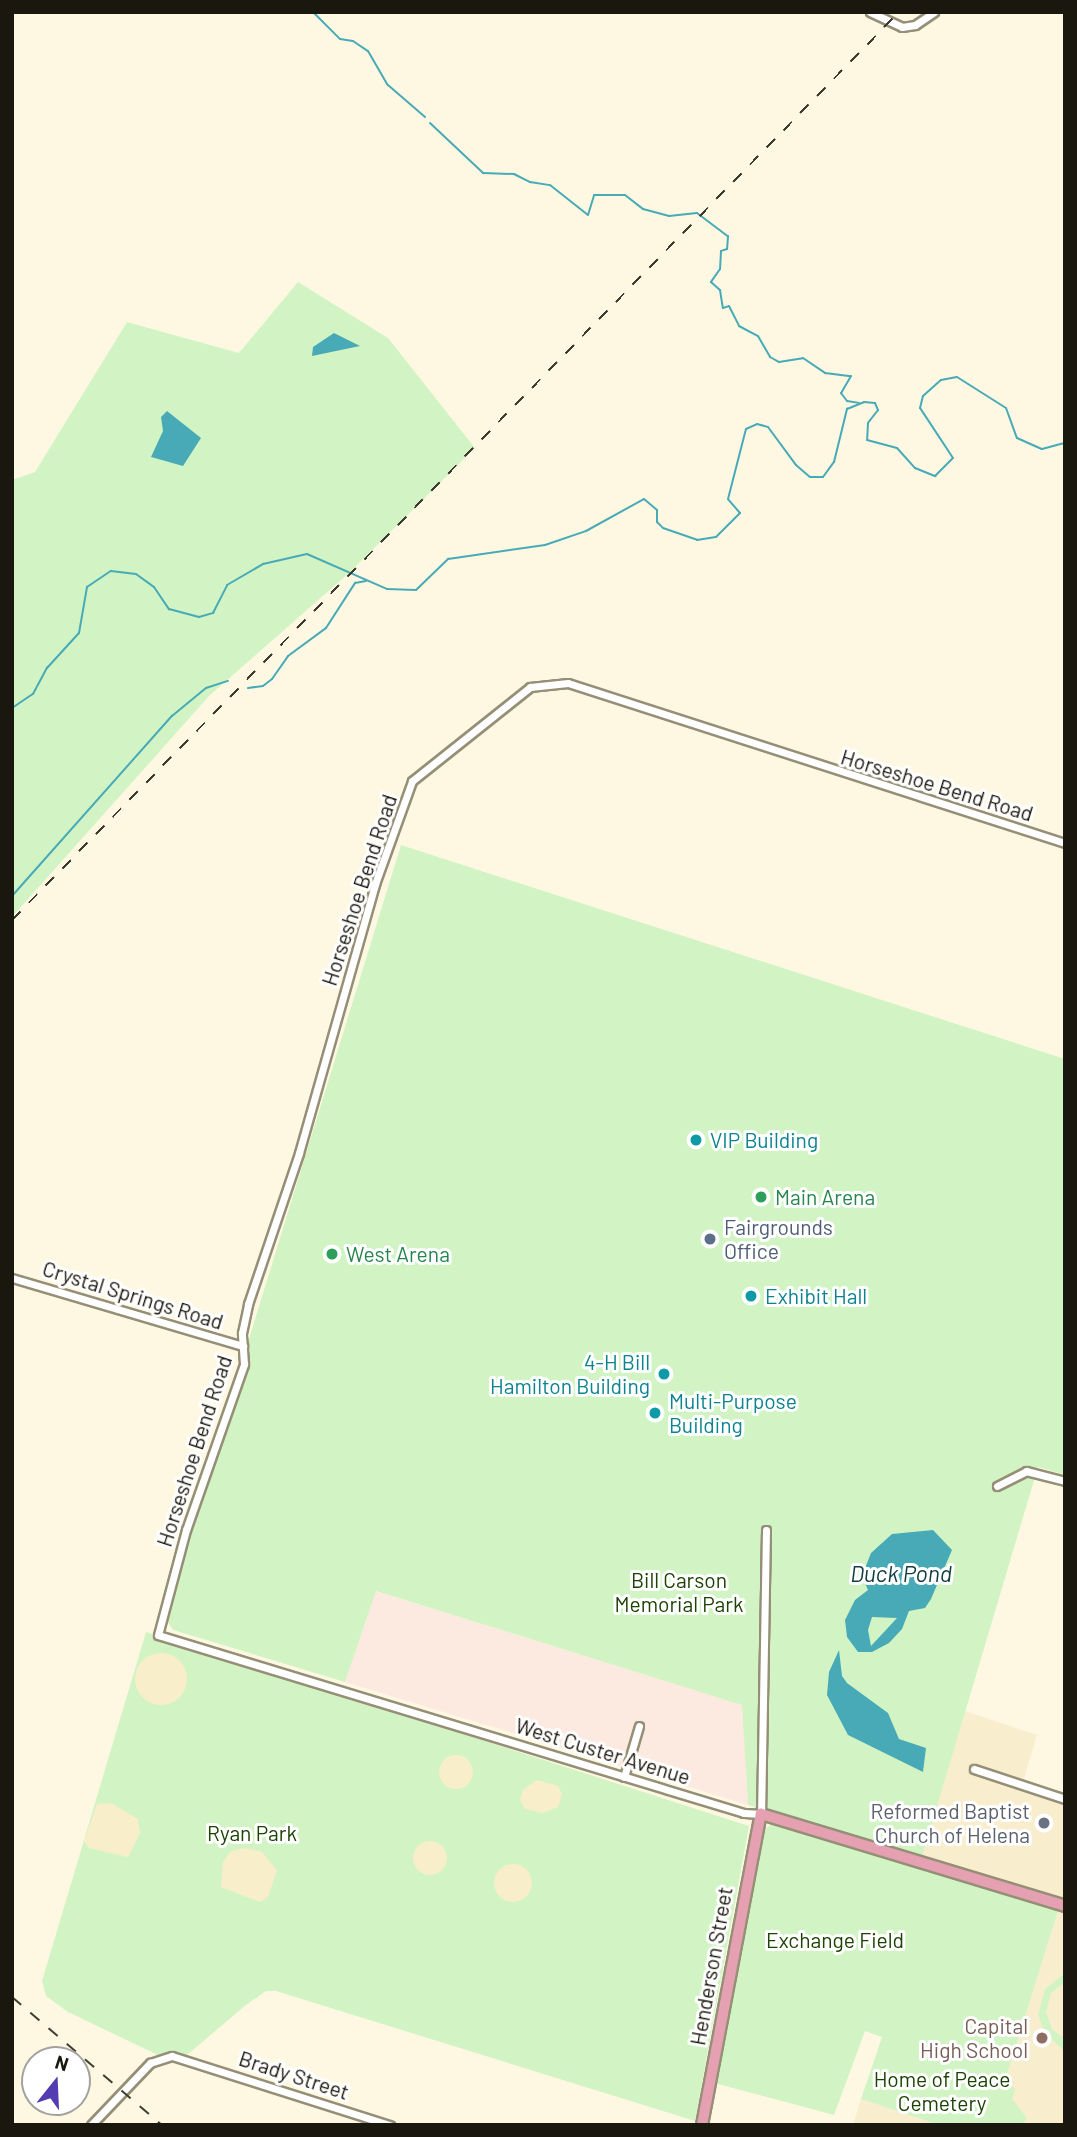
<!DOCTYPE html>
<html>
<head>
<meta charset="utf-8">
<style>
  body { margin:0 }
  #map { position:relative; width:1077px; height:2137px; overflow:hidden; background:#fef8e3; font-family:Barlow,sans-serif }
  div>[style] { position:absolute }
  .built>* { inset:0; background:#f8eecd }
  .industrial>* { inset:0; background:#fceae0 }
  .green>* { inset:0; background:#d2f4c4 }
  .sand>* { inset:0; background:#f8eec9 }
  .round { border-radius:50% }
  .water>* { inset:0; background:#48aab6 }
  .stream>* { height:2px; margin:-1px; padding:0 1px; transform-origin:1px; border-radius:1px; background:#48aab6 }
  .roads { filter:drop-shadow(2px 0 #968f77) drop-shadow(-2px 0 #968f77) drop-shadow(0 2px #968f77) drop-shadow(0 -2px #968f77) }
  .minor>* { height:7px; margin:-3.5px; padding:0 3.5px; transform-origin:3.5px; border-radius:3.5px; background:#fff }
  .major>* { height:10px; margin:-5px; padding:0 5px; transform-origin:5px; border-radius:5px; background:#e5a1b2 }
  .rail>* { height:2px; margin-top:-1px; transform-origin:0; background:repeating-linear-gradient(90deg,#3e3b30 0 12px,transparent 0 24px) }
  .dots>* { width:19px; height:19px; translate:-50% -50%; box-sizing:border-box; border:4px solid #fff; border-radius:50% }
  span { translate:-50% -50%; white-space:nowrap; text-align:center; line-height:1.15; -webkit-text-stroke:6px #fff; paint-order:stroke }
  .street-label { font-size:21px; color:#1a170e }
  .culture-label { font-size:21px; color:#0d838f }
  .left { translate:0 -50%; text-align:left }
  .right { translate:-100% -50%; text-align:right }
  .leisure-label { font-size:21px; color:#27864d }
  .service-label { font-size:21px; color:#4e5e75 }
  .park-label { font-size:21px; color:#1d4304 }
  .worship-label { font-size:21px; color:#5b616d }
  .education-label { font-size:21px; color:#785e54 }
  .water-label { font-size:23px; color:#0f3d42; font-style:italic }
  .frame { position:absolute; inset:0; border:14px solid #1a170e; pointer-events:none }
  .north { position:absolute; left:21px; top:2046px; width:70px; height:70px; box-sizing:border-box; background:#fff; border:2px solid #a3a29f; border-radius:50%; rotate:18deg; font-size:19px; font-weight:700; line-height:28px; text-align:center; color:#1a170e }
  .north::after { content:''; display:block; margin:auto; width:24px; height:32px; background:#533bb2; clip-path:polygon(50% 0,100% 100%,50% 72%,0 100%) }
</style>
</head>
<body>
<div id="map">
  <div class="built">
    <div style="clip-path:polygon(965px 1711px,1037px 1735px,1022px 1785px,1065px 1799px,1065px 1902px,922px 1857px)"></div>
    <div style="clip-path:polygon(1058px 1911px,1065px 1913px,1065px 2125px,991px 2125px)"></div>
    <div style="clip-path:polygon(861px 2099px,939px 2125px,853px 2125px)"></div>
  </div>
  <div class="industrial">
    <div style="clip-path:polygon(375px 1591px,743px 1705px,748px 1805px,345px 1682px)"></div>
  </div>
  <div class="green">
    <div style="clip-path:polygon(298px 282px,388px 338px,475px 448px,349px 573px,210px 695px,12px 917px,12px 480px,35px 472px,127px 322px,239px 353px)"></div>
    <div style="clip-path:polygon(401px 845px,1065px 1059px,1065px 1475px,1038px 1467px,922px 1857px,748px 1805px,742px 1705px,376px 1591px,345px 1682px,173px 1630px,166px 1619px,167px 1605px)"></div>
    <div style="clip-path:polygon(146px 1632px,749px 1826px,695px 2121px,276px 1991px,266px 1991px,246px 2005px,187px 2055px,160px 2056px,68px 2012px,46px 1996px,42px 1981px)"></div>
    <div style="clip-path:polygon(772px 1824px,792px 1826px,1058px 1911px,1006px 2078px,1015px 2089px,1012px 2099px,1027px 2118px,1022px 2125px,939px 2125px,861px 2099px,882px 2037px,865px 2031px,834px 2115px,714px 2083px,762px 1831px)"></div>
    <div style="clip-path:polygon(1065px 1973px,1065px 1982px,1051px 1993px,1046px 2012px,1052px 2029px,1065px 2039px,1065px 2052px,1045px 2033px,1038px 2015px,1045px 1989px)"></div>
  </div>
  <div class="sand">
    <div class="round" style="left:135px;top:1653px;width:52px;height:52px"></div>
    <div class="round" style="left:439px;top:1755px;width:34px;height:34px"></div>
    <div style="clip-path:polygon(537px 1780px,558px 1786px,562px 1794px,558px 1807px,543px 1813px,525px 1809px,520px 1800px,523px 1790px)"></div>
    <div style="clip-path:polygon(111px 1803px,138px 1819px,140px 1833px,128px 1857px,89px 1848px,84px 1841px,97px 1804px)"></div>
    <div class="round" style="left:413px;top:1841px;width:34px;height:34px"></div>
    <div style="clip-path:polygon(245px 1848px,262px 1852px,277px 1870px,268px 1897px,260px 1902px,221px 1887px,223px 1862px,231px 1851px)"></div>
    <div class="round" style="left:494px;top:1864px;width:38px;height:38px"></div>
  </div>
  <div class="water">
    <div style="clip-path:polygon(334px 333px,360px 346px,312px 356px,313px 347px)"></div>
    <div style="clip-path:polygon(167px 411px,201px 438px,183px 466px,151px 457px,163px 431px,161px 417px)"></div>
    <div style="clip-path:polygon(evenodd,933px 1530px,952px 1550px,931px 1599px,925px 1608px,909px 1611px,902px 1629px,889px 1643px,872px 1652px,858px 1652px,847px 1637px,845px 1620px,855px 1600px,868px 1590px,862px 1576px,871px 1553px,892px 1534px,933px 1530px,872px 1617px,897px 1618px,871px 1646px,868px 1630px,872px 1617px)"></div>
    <div style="clip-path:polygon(839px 1650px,842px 1676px,847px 1683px,888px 1713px,899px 1739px,926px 1748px,923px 1772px,848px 1735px,827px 1695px,829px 1672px)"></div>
  </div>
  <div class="stream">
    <div style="left:313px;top:12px;width:38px;rotate:45deg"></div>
    <div style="left:340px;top:39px;width:13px;rotate:9deg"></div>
    <div style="left:353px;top:41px;width:18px;rotate:34deg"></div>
    <div style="left:368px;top:51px;width:39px;rotate:60deg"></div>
    <div style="left:388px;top:85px;width:49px;rotate:40.9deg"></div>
    <div style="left:430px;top:123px;width:73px;rotate:43.3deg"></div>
    <div style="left:483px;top:173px;width:31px;rotate:2deg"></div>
    <div style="left:514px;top:174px;width:18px;rotate:27deg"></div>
    <div style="left:530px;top:182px;width:20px;rotate:9deg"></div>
    <div style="left:550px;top:185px;width:48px;rotate:38.3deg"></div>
    <div style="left:588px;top:215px;width:21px;rotate:-73deg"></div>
    <div style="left:594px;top:195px;width:31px"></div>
    <div style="left:625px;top:195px;width:23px;rotate:38deg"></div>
    <div style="left:643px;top:209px;width:27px;rotate:15deg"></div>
    <div style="left:669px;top:216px;width:28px;rotate:-6deg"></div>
    <div style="left:697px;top:213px;width:39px;rotate:37deg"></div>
    <div style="left:728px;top:236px;width:13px;rotate:94deg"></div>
    <div style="left:727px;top:249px;width:6px;rotate:162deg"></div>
    <div style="left:721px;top:251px;width:18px;rotate:93deg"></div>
    <div style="left:720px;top:269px;width:16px;rotate:125deg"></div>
    <div style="left:711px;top:282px;width:12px;rotate:42deg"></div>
    <div style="left:720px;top:290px;width:18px;rotate:81deg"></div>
    <div style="left:723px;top:308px;width:6px;rotate:-18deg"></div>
    <div style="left:729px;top:306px;width:22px;rotate:63deg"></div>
    <div style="left:739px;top:326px;width:21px;rotate:28deg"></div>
    <div style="left:758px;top:336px;width:24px;rotate:60deg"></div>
    <div style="left:770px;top:357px;width:10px;rotate:29deg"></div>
    <div style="left:779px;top:362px;width:24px;rotate:-9deg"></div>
    <div style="left:803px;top:358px;width:27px;rotate:34deg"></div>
    <div style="left:825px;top:373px;width:26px;rotate:7deg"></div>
    <div style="left:851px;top:376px;width:20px;rotate:120deg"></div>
    <div style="left:841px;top:393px;width:10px;rotate:53deg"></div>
    <div style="left:847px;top:401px;width:12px;rotate:9deg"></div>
    <div style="left:248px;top:688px;width:15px;rotate:-8deg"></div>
    <div style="left:263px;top:686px;width:11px;rotate:-38deg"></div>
    <div style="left:272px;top:679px;width:28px;rotate:-55deg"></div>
    <div style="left:288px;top:656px;width:47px;rotate:-36.4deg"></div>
    <div style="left:326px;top:628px;width:54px;rotate:-57.2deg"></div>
    <div style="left:355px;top:583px;width:11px;rotate:-10deg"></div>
    <div style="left:12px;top:708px;width:25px;rotate:-34deg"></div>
    <div style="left:33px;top:694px;width:30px;rotate:-62deg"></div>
    <div style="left:47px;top:668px;width:47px;rotate:-47.6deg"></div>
    <div style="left:79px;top:633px;width:47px;rotate:-80.1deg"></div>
    <div style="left:87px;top:587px;width:29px;rotate:-34deg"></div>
    <div style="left:111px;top:571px;width:25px;rotate:7deg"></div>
    <div style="left:136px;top:574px;width:22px;rotate:36deg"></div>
    <div style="left:154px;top:587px;width:27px;rotate:56deg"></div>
    <div style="left:169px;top:609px;width:31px;rotate:15deg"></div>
    <div style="left:199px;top:617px;width:15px;rotate:-16deg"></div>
    <div style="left:213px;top:613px;width:31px;rotate:-63deg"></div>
    <div style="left:227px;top:585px;width:42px;rotate:-30.3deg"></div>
    <div style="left:263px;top:564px;width:45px;rotate:-12.8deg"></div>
    <div style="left:307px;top:554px;width:87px;rotate:23.6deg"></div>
    <div style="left:387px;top:589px;width:29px;rotate:2deg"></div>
    <div style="left:416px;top:590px;width:45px;rotate:-44.1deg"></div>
    <div style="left:448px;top:559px;width:98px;rotate:-8.2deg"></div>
    <div style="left:545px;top:545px;width:43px;rotate:-18.9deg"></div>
    <div style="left:586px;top:531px;width:66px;rotate:-28.9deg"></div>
    <div style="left:644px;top:499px;width:17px;rotate:40deg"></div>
    <div style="left:657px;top:510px;width:12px;rotate:90deg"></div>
    <div style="left:657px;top:522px;width:8px;rotate:45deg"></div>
    <div style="left:663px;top:528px;width:36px;rotate:19deg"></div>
    <div style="left:697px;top:540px;width:19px;rotate:-9deg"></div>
    <div style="left:716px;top:537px;width:34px;rotate:-45deg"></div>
    <div style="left:740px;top:513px;width:18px;rotate:-131deg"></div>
    <div style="left:728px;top:499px;width:72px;rotate:-75.6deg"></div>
    <div style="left:746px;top:429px;width:12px;rotate:-24deg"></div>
    <div style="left:757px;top:424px;width:11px;rotate:15deg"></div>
    <div style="left:768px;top:427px;width:47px;rotate:53.6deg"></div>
    <div style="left:796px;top:465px;width:18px;rotate:41deg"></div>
    <div style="left:810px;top:477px;width:13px"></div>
    <div style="left:823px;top:477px;width:19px;rotate:-54deg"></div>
    <div style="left:834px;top:462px;width:55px;rotate:-76.2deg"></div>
    <div style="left:847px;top:409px;width:18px;rotate:-22deg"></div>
    <div style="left:864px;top:402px;width:11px;rotate:5deg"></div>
    <div style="left:875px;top:403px;width:8px;rotate:67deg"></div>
    <div style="left:878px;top:410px;width:16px;rotate:128deg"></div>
    <div style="left:868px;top:423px;width:17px;rotate:93deg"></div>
    <div style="left:867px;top:440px;width:31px;rotate:15deg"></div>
    <div style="left:897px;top:448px;width:27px;rotate:48deg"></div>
    <div style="left:915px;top:468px;width:22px;rotate:22deg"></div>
    <div style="left:935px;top:476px;width:25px;rotate:-45deg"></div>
    <div style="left:953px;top:458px;width:60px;rotate:-123.4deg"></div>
    <div style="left:920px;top:408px;width:12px;rotate:-76deg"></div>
    <div style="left:923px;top:396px;width:24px;rotate:-42deg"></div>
    <div style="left:941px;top:380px;width:16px;rotate:-11deg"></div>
    <div style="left:957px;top:377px;width:58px;rotate:32.3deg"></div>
    <div style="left:1006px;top:408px;width:32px;rotate:70deg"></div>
    <div style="left:1017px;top:438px;width:27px;rotate:24deg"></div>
    <div style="left:1042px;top:449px;width:24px;rotate:-15deg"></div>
    <div style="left:12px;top:896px;width:241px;rotate:-48.4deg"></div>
    <div style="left:172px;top:716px;width:44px;rotate:-39.5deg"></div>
    <div style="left:206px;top:688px;width:23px;rotate:-18deg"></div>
  </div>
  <div class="roads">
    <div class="minor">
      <div style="left:870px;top:12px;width:35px;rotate:25deg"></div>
      <div style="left:902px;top:27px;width:13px;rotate:-9deg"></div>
      <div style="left:915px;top:25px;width:23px;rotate:-34deg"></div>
      <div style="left:12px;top:1278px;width:241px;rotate:16.4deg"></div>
      <div style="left:997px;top:1486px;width:33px;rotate:-27deg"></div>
      <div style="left:1026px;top:1471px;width:40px;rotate:14.4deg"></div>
      <div style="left:766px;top:1530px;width:284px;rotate:91deg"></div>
      <div style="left:761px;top:1814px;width:17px;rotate:-177deg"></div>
      <div style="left:744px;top:1813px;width:612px;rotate:-163.1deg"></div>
      <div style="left:158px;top:1635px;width:109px;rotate:-75.1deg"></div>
      <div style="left:186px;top:1530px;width:176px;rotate:-70.7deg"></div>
      <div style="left:244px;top:1364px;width:31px;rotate:-94deg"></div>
      <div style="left:242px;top:1333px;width:30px;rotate:-78deg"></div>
      <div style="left:248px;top:1304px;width:159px;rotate:-71.3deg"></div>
      <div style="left:299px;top:1153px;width:280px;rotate:-74.2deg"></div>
      <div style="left:375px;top:884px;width:109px;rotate:-70.2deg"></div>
      <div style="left:412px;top:781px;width:151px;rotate:-38.5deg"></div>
      <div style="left:530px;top:687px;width:38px;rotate:-6deg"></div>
      <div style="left:568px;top:683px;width:522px;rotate:17.85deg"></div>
      <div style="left:974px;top:1769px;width:96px;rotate:18.2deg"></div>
      <div style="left:624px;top:1777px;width:53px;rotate:-73.6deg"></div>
      <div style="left:91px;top:2125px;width:86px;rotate:-46.4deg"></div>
      <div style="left:150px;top:2063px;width:23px;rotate:-18deg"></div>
      <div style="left:172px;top:2056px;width:229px;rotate:17.6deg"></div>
    </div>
    <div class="major">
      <div style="left:702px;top:2125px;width:317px;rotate:-79.3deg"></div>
      <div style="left:761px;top:1814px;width:318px;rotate:16.8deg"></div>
    </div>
  </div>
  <div class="rail">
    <div style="left:12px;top:920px;width:1269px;rotate:-45.67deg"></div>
    <div style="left:12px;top:1997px;width:197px;rotate:40.5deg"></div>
  </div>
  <div class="dots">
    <div style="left:696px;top:1140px;background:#0f9aa8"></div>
    <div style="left:761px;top:1197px;background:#2e9e5b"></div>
    <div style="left:710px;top:1239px;background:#5c6f8a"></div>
    <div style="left:332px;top:1254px;background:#2e9e5b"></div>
    <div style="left:751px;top:1296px;background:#0f9aa8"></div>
    <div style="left:664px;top:1374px;background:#0f9aa8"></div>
    <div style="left:655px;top:1413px;background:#0f9aa8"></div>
    <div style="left:1044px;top:1823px;background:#6b7280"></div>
    <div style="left:1042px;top:2038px;background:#8d6e63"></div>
  </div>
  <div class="street-label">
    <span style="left:937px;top:785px;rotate:17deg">Horseshoe Bend Road</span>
    <span style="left:359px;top:890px;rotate:-72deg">Horseshoe Bend Road</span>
    <span style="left:133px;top:1295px;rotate:17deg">Crystal Springs Road</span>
    <span style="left:194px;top:1451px;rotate:-72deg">Horseshoe Bend Road</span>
    <span style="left:603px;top:1751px;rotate:17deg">West Custer Avenue</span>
    <span style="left:711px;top:1966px;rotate:-80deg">Henderson Street</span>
    <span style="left:294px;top:2075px;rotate:18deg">Brady Street</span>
  </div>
  <div class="culture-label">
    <span class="left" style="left:710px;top:1140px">VIP Building</span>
    <span class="left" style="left:765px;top:1296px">Exhibit Hall</span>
    <span class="right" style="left:650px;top:1374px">4-H Bill<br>Hamilton Building</span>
    <span class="left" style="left:669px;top:1413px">Multi-Purpose<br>Building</span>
  </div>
  <div class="leisure-label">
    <span class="left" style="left:775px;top:1197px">Main Arena</span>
    <span class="left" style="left:346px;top:1254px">West Arena</span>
  </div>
  <div class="service-label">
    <span class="left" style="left:724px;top:1239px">Fairgrounds<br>Office</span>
  </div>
  <div class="park-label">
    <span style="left:679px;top:1592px">Bill Carson<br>Memorial Park</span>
    <span style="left:252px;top:1833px">Ryan Park</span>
    <span style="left:835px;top:1940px">Exchange Field</span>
    <span style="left:942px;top:2091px">Home of Peace<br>Cemetery</span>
  </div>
  <div class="worship-label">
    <span class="right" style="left:1030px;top:1823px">Reformed Baptist<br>Church of Helena</span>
  </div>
  <div class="education-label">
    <span class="right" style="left:1028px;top:2038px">Capital<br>High School</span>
  </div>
  <div class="water-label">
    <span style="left:901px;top:1573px">Duck Pond</span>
  </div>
  <div class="frame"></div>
  <div class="north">N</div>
</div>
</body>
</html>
